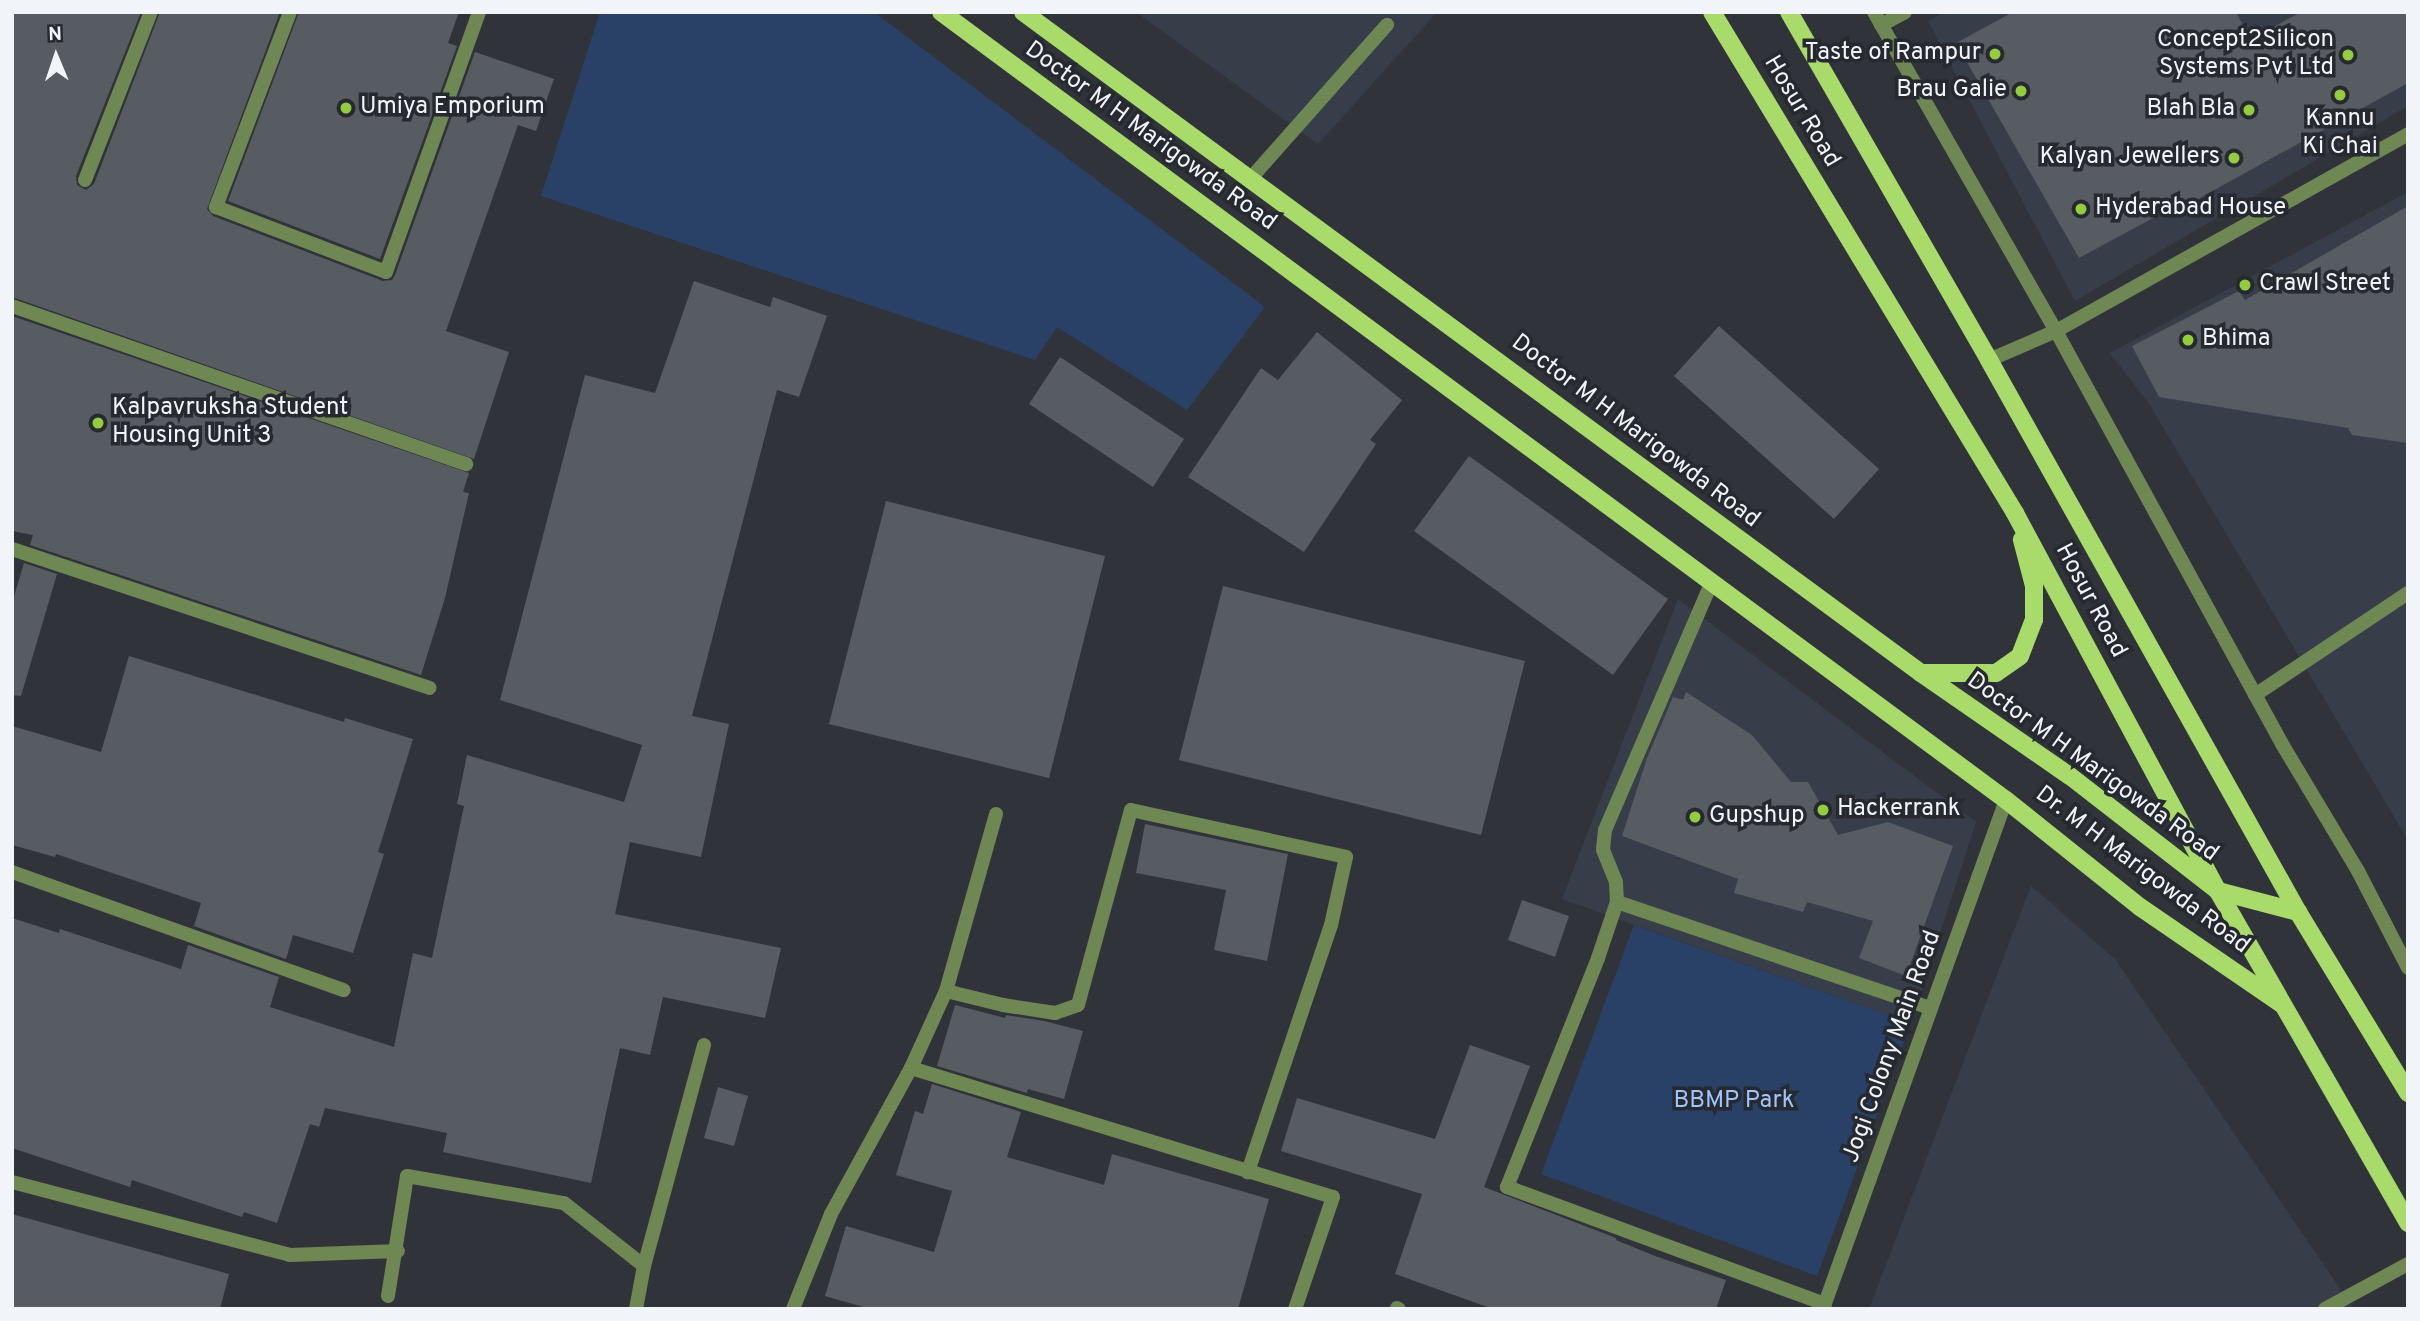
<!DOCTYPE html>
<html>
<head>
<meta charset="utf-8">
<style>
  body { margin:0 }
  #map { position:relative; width:2420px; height:1321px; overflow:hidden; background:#30343a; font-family:Overpass,sans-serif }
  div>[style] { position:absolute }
  .built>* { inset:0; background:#373e4a }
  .green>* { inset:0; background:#294166 }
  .building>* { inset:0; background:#575b62 }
  .service>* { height:14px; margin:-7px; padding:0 7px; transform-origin:7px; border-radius:7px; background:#6f8753 }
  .minor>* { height:14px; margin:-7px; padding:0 7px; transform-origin:7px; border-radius:7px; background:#6f8753 }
  .tertiary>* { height:14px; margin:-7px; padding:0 7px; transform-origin:7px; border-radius:7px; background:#6f8753 }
  .primary>* { height:18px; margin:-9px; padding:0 9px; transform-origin:9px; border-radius:9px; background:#a9db6b }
  .dots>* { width:19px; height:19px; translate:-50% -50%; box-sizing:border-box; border:4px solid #262a30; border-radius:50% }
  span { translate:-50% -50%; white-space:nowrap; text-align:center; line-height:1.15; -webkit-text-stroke:7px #262a30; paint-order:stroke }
  .poi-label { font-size:24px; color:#f1f4f8 }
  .right { translate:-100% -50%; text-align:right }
  .left { translate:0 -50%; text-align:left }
  .street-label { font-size:24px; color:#f1f4f8 }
  .park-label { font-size:24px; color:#9fc3fb }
  .frame { position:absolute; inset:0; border:14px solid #f1f4f8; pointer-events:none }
  .north { position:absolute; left:21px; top:21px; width:70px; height:70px; -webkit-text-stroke:5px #262a30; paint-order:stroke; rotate:358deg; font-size:19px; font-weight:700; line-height:28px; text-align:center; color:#f1f4f8 }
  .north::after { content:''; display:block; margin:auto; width:24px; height:32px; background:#f1f4f8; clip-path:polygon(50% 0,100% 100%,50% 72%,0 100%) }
</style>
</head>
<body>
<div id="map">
  <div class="built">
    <div style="clip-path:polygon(1136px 12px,1437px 12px,1318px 144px)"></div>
    <div style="clip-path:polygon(1944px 12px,2408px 12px,2408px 106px,2075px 301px,1928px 21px)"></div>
    <div style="clip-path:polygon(2408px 192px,2408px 840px,2148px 402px,2110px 353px)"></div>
    <div style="clip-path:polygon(1678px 599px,1976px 822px,1911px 1023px,1562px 899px)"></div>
    <div style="clip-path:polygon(2031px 886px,2115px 959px,2354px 1309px,1869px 1309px)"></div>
  </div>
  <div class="green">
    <div style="clip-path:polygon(600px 12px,874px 12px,1265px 307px,1187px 410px,1057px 327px,1035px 360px,541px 196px)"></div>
    <div style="clip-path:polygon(1634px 925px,1911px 1023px,1817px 1276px,1541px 1174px)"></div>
  </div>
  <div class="building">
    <div style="clip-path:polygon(12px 12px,141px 12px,76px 176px,77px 185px,86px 190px,94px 184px,160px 12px,280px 12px,207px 209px,213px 216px,383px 281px,392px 280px,395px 275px,475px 52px,554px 79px,536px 131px,518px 125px,446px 331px,509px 352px,474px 459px,12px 297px)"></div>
    <div style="clip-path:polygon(299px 12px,459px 12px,448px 43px,457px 46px,380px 259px,228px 201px)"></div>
    <div style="clip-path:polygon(2013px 12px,2236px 12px,2247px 33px,2253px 30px,2257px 36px,2301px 12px,2408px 12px,2408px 83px,2169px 215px,2166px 211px,2079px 258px,1956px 43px)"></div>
    <div style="clip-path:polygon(2408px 206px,2408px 443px,2352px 435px,2348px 428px,2159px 397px,2132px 346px,2239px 291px,2245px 300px)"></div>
    <div style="clip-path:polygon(694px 281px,770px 307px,773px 297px,827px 316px,799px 397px,777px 390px,692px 716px,729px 724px,701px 857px,630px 842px,615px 914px,781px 948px,765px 1018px,663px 997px,650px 1055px,620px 1048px,591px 1183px,443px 1152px,447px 1133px,325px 1108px,319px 1127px,310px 1124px,277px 1223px,244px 1212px,242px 1217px,132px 1180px,130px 1187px,12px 1148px,12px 918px,59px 933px,60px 929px,181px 969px,188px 945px,279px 977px,270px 1007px,394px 1047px,413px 953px,432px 958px,464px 806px,457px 804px,467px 755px,624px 802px,642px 745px,500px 700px,585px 375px,655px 393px)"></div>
    <div style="clip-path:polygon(12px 316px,469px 473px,463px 492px,469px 493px,445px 598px,421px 675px,30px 545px,33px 535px,12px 531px)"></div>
    <div style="clip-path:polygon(1719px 326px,1879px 469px,1834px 519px,1674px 376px)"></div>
    <div style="clip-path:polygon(1317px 332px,1402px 400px,1370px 440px,1376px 444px,1304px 552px,1188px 477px,1261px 368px,1278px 380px)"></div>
    <div style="clip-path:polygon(1060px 357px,1184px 439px,1153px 487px,1029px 404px)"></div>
    <div style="clip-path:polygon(1469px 456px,1668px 599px,1613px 675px,1414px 531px)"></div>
    <div style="clip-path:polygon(886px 501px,1105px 556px,1049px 778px,829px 724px)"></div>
    <div style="clip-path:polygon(24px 563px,57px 574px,21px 696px,12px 695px,12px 603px)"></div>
    <div style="clip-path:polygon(1223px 586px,1525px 661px,1481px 835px,1179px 760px)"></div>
    <div style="clip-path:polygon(129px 656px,344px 722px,345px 718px,413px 739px,378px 852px,384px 854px,353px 953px,293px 935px,286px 959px,194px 926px,201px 903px,56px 854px,55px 857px,12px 845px,12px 726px,101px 752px)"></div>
    <div style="clip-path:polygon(1686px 692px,1752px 735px,1791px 782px,1808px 782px,1838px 835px,1888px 822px,1953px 846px,1906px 976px,1859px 958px,1873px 921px,1807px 902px,1803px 912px,1734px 893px,1738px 879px,1622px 836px,1647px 758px,1673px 697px,1683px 700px)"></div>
    <div style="clip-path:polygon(1145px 824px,1288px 854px,1267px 961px,1214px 950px,1226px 890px,1136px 873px)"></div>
    <div style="clip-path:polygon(1522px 900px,1569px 916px,1555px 957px,1508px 940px)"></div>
    <div style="clip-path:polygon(955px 1005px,1005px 1018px,1006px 1015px,1044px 1021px,1083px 1031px,1064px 1099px,1028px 1089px,1027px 1093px,937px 1066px)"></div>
    <div style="clip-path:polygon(1470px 1045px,1530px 1066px,1484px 1187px,1616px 1238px,1616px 1240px,1655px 1256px,1726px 1280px,1716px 1309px,1493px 1309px,1395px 1274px,1422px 1194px,1281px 1151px,1297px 1098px,1435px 1139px)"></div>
    <div style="clip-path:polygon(932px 1084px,1021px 1112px,1007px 1157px,1104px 1185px,1112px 1154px,1269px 1199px,1238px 1309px,870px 1309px,825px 1296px,846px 1226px,934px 1252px,952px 1191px,896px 1175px,915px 1111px,923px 1114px)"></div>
    <div style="clip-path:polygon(718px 1087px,748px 1096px,734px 1146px,704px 1138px)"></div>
    <div style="clip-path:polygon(12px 1214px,229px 1274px,220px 1309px,12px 1309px)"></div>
  </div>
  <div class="service">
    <div style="left:290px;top:12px;width:209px;rotate:110.8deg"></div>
    <div style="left:216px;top:207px;width:182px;rotate:20.9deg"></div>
    <div style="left:386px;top:272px;width:276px;rotate:-70.3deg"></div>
    <div style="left:1251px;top:178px;width:205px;rotate:-48.4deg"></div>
    <div style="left:2255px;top:695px;width:184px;rotate:-33.7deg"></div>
    <div style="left:1617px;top:902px;width:20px;rotate:-93deg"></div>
    <div style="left:1616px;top:882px;width:35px;rotate:-112deg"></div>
    <div style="left:1603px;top:849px;width:19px;rotate:-84deg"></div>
    <div style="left:1605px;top:830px;width:270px;rotate:-66.7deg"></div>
    <div style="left:946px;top:991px;width:59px;rotate:13.8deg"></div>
    <div style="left:1003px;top:1005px;width:53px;rotate:8.7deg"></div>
    <div style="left:1055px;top:1013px;width:24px;rotate:-19deg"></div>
    <div style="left:1078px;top:1005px;width:202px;rotate:-74.8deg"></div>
    <div style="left:1131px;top:810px;width:220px;rotate:12.3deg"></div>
    <div style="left:1346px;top:857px;width:70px;rotate:102.4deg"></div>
    <div style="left:1331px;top:925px;width:261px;rotate:108.6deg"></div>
    <div style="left:911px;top:1068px;width:85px;rotate:-65.6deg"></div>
    <div style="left:946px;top:991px;width:184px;rotate:-74.2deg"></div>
    <div style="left:290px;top:1255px;width:108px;rotate:-2.1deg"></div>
    <div style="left:388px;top:1296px;width:121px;rotate:-81deg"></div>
    <div style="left:407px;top:1176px;width:159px;rotate:9.8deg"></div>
    <div style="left:564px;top:1203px;width:102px;rotate:38.2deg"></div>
    <div style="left:636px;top:1309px;width:44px;rotate:-79.5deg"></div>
    <div style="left:644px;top:1266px;width:229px;rotate:-74.8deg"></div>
    <div style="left:793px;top:1309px;width:102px;rotate:-68.2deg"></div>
    <div style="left:831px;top:1214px;width:166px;rotate:-61.3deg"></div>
    <div style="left:911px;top:1068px;width:441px;rotate:17deg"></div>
    <div style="left:1333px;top:1197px;width:118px;rotate:108.7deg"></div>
    <div style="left:2325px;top:1309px;width:94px;rotate:-28.5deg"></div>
  </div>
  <div class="minor">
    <div style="left:85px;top:180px;width:180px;rotate:-68.6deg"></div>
    <div style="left:12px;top:306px;width:481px;rotate:19.2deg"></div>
    <div style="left:12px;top:549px;width:440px;rotate:18.4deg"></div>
    <div style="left:12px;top:872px;width:352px;rotate:19.6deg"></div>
    <div style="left:12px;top:1182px;width:287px;rotate:14.7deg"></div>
    <div style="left:1825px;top:1304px;width:339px;rotate:-159.8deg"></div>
    <div style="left:1507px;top:1187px;width:246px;rotate:-68.3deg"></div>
    <div style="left:1598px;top:958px;width:59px;rotate:-71.3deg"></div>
    <div style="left:1617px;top:902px;width:331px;rotate:18.7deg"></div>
    <div style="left:1397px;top:1308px;width:2px;rotate:27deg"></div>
    <div style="left:1823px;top:1309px;width:541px;rotate:-70.23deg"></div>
  </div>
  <div class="tertiary">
    <div style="left:1874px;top:12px;width:367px;rotate:60.3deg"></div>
    <div style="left:2056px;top:331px;width:471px;rotate:61.3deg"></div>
    <div style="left:2282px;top:744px;width:148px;rotate:59.1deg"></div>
    <div style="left:2358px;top:871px;width:109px;rotate:62.7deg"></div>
    <div style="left:1881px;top:25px;width:27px;rotate:-28deg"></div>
    <div style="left:1989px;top:360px;width:73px;rotate:-23.4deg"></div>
    <div style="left:2056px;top:331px;width:403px;rotate:-29.2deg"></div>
  </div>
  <div class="primary">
    <div style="left:941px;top:12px;width:1325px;rotate:36.5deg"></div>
    <div style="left:2006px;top:800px;width:171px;rotate:38.6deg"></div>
    <div style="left:2140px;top:907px;width:173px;rotate:34.4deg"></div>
    <div style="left:1023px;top:12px;width:1115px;rotate:36.36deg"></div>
    <div style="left:1921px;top:673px;width:181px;rotate:34.7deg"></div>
    <div style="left:2070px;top:776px;width:187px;rotate:37.8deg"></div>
    <div style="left:2218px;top:891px;width:83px;rotate:14.7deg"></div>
    <div style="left:1712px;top:12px;width:585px;rotate:58.83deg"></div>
    <div style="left:2015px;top:513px;width:429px;rotate:61.8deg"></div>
    <div style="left:2218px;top:891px;width:383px;rotate:60.2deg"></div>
    <div style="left:1789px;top:12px;width:401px;rotate:60.1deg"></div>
    <div style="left:1989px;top:360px;width:633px;rotate:60.76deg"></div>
    <div style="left:2298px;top:912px;width:212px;rotate:58.7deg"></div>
    <div style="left:1921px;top:673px;width:75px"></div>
    <div style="left:1996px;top:673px;width:29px;rotate:-35deg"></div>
    <div style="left:2020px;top:656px;width:39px;rotate:-69deg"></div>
    <div style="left:2034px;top:620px;width:34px;rotate:-90deg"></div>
    <div style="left:2034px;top:586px;width:48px;rotate:-104.6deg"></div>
  </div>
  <div class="dots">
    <div style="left:1995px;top:54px;background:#93cc3d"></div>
    <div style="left:2348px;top:55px;background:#93cc3d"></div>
    <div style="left:2021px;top:91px;background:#93cc3d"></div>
    <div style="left:2340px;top:95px;background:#93cc3d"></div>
    <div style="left:346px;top:108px;background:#93cc3d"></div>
    <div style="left:2249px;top:110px;background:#93cc3d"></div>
    <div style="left:2234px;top:158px;background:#93cc3d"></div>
    <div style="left:2081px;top:209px;background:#93cc3d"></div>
    <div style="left:2245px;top:285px;background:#93cc3d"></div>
    <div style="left:2188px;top:340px;background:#93cc3d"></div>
    <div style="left:98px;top:423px;background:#93cc3d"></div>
    <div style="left:1823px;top:810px;background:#93cc3d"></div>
    <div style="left:1695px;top:817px;background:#93cc3d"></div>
  </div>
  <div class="poi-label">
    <span class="right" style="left:2334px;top:55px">Concept2Silicon<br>Systems Pvt Ltd</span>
    <span class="right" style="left:1981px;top:54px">Taste of Rampur</span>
    <span class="right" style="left:2007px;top:91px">Brau Galie</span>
    <span class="left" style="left:360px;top:108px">Umiya Emporium</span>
    <span class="right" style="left:2235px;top:110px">Blah Bla</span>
    <span style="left:2340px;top:134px">Kannu<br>Ki Chai</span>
    <span class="right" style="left:2220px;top:158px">Kalyan Jewellers</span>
    <span class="left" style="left:2095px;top:209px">Hyderabad House</span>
    <span class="left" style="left:2259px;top:285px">Crawl Street</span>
    <span class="left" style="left:2202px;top:340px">Bhima</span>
    <span class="left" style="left:112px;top:423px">Kalpavruksha Student<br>Housing Unit 3</span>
    <span class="left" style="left:1837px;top:810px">Hackerrank</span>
    <span class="left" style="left:1709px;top:817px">Gupshup</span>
  </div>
  <div class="street-label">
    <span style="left:1801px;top:112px;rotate:59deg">Hosur Road</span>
    <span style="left:1150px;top:137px;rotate:36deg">Doctor M H Marigowda Road</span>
    <span style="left:1635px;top:432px;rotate:37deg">Doctor M H Marigowda Road</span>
    <span style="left:2090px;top:601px;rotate:62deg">Hosur Road</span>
    <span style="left:2092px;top:768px;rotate:36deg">Doctor M H Marigowda Road</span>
    <span style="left:2142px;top:871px;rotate:37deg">Dr. M H Marigowda Road</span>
    <span style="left:1893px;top:1047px;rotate:-70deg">Jogi Colony Main Road</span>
  </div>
  <div class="park-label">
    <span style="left:1734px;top:1102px">BBMP Park</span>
  </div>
  <div class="frame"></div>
  <div class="north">N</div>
</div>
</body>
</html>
